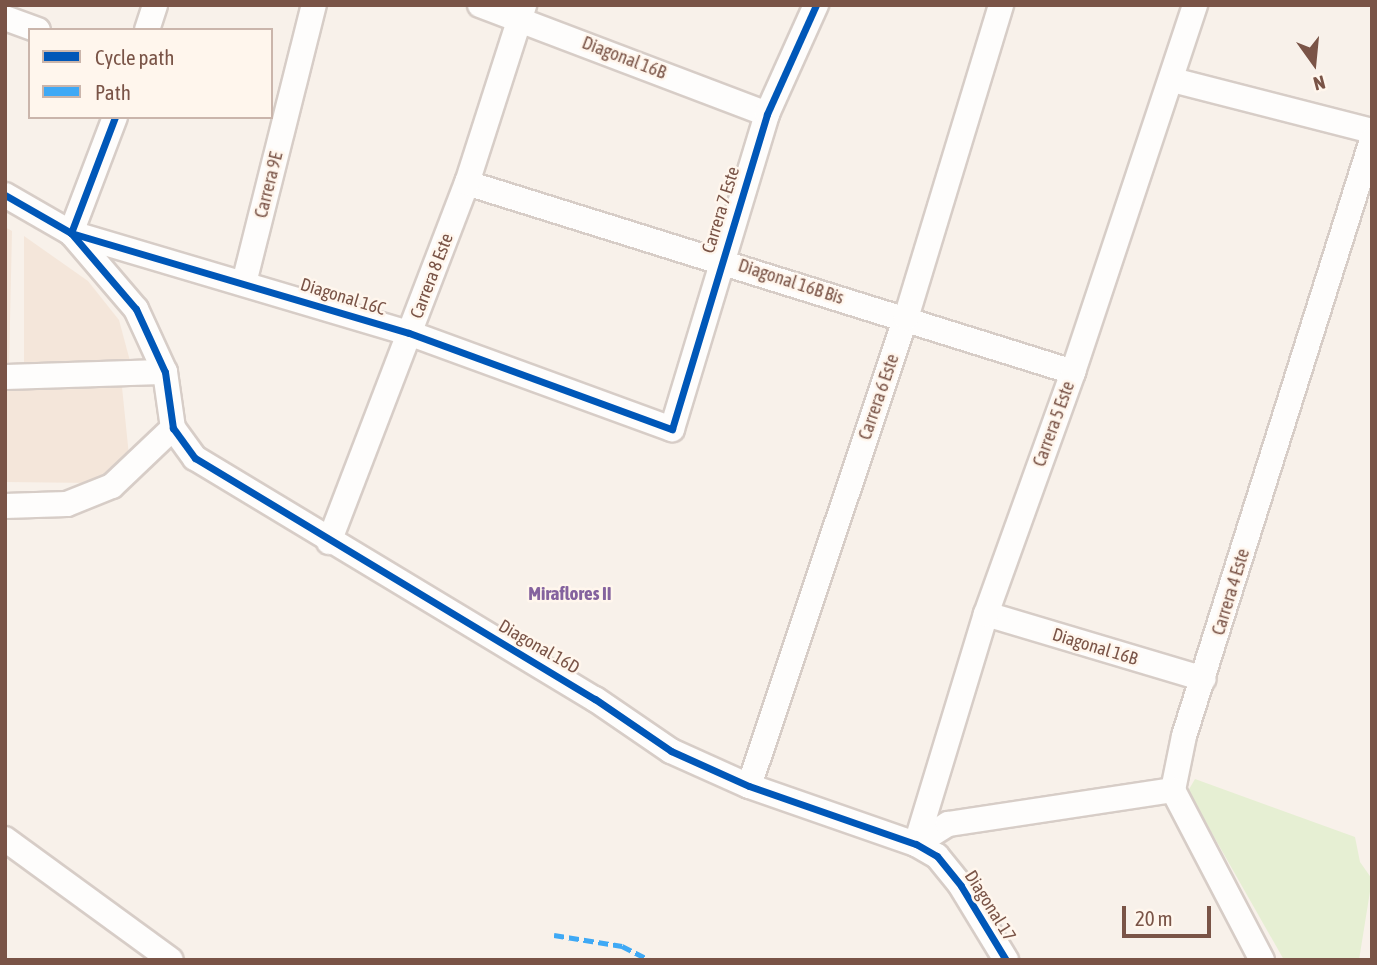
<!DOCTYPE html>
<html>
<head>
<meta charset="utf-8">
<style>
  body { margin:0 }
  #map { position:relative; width:1377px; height:965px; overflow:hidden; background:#f8f1ea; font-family:"Asap Condensed",sans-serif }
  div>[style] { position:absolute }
  .residential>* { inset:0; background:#f4e6da }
  .green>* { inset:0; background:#e6efd3 }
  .roads { filter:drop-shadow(2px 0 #d7cdc7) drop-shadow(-2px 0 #d7cdc7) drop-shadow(0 2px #d7cdc7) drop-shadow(0 -2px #d7cdc7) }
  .street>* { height:24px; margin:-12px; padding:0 12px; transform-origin:12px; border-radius:12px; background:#fefdfc }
  .quiet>* { height:5px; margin-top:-2.5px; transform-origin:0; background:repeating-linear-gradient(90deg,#3fa9f5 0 10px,transparent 0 15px) }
  .cycleway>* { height:7px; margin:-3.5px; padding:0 3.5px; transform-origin:3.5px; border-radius:3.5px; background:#0057b8 }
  span { translate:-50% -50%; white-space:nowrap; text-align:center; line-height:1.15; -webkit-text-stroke:5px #fff6ed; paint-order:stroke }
  .street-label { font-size:18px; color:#7a5447 }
  .neighbourhood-label { font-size:19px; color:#84629e; font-weight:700 }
  .frame { position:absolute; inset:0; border:7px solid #7a5447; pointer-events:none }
  .legend { position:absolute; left:28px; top:28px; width:245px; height:91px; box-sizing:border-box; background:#fff6ed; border:2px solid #cab5ab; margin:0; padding:9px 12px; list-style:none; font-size:21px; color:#7a5447 }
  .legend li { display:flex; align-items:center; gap:14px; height:35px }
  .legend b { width:35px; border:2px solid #cab5ab }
  .north { position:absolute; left:1279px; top:28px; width:70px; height:70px; -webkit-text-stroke:5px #fff6ed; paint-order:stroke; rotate:165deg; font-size:19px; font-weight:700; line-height:28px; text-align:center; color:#7a5447 }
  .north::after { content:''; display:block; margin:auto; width:24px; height:32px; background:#7a5447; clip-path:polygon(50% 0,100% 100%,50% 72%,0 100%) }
  .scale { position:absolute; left:1122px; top:906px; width:89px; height:32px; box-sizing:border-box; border:4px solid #7a5447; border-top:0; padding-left:9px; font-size:21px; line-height:24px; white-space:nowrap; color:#7a5447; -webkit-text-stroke:5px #fff6ed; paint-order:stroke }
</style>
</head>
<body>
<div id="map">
  <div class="residential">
    <div style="clip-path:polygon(5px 227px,12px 231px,9px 367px,5px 367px)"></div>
    <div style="clip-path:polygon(24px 236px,88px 281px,119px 320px,130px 361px,24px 364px)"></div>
    <div style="clip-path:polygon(5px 377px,121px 377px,129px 456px,94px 483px,5px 482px)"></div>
  </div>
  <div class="green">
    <div style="clip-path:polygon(1195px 779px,1355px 837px,1360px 862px,1372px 879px,1359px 960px,1284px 960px,1188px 791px)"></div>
  </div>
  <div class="roads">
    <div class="street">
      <div style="left:480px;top:5px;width:307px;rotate:20.8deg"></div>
      <div style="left:5px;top:18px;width:35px;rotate:20deg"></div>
      <div style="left:147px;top:30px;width:26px;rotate:-72deg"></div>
      <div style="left:1173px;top:80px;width:205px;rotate:14.4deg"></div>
      <div style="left:115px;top:117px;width:124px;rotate:110.8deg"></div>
      <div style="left:71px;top:233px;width:100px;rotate:49.5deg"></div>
      <div style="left:136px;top:309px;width:69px;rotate:65.3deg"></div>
      <div style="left:165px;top:372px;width:57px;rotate:81.9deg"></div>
      <div style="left:173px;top:428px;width:37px;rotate:54deg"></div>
      <div style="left:195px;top:458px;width:467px;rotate:31.1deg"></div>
      <div style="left:595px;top:699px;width:92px;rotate:34.4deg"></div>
      <div style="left:671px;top:751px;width:85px;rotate:24.2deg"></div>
      <div style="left:749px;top:786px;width:177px;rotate:19.2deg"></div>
      <div style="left:916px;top:844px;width:24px;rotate:30deg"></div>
      <div style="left:937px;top:856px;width:38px;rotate:51deg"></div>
      <div style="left:961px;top:886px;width:87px;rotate:58.7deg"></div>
      <div style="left:467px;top:183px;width:635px;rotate:17.32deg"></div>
      <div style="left:5px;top:195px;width:76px;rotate:29.9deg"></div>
      <div style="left:71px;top:233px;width:352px;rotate:16.5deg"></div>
      <div style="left:409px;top:333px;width:280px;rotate:20.1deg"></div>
      <div style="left:672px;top:429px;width:329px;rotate:-73.2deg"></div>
      <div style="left:767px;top:114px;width:120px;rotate:-65.8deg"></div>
      <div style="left:244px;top:283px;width:287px;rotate:-75.9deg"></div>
      <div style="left:5px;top:377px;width:160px;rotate:-1.8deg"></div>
      <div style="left:5px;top:506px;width:62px;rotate:-1.8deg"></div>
      <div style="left:67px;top:504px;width:48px;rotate:-21.8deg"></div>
      <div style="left:112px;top:486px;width:84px;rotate:-43.6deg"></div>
      <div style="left:329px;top:542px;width:385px;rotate:-69deg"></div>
      <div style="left:467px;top:183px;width:187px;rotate:-72.2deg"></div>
      <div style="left:986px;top:614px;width:227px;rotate:16.6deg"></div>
      <div style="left:749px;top:786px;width:494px;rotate:-71.5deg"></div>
      <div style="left:906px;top:318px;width:327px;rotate:-73.1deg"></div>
      <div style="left:1173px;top:790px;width:55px;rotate:-78.5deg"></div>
      <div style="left:1184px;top:736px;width:625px;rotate:-72.49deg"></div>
      <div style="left:1173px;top:790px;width:192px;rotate:62.4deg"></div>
      <div style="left:5px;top:839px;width:205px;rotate:36.1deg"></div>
      <div style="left:916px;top:844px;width:240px;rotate:-73.1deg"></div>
      <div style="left:986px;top:614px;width:257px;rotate:-70.2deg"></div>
      <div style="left:1073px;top:372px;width:387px;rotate:-71.6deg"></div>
      <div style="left:916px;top:844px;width:38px;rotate:-32deg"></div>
      <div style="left:948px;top:824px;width:228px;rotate:-8.6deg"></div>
    </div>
  </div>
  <div class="quiet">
    <div style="left:554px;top:935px;width:69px;rotate:9.2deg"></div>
    <div style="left:622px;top:946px;width:31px;rotate:27deg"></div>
  </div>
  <div class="cycleway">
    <div style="left:115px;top:117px;width:124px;rotate:110.8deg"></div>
    <div style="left:71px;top:233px;width:100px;rotate:49.5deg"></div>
    <div style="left:136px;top:309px;width:69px;rotate:65.3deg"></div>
    <div style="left:165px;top:372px;width:57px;rotate:81.9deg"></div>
    <div style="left:173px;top:428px;width:37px;rotate:54deg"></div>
    <div style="left:195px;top:458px;width:467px;rotate:31.1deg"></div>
    <div style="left:595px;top:699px;width:92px;rotate:34.4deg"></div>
    <div style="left:671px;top:751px;width:85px;rotate:24.2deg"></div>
    <div style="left:749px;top:786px;width:177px;rotate:19.2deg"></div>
    <div style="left:916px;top:844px;width:24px;rotate:30deg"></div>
    <div style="left:937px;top:856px;width:38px;rotate:51deg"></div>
    <div style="left:961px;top:886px;width:87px;rotate:58.7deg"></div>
    <div style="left:5px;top:195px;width:76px;rotate:29.9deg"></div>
    <div style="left:71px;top:233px;width:352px;rotate:16.5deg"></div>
    <div style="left:409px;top:333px;width:280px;rotate:20.1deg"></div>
    <div style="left:672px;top:429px;width:329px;rotate:-73.2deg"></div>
    <div style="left:767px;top:114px;width:120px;rotate:-65.8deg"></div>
  </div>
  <div class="street-label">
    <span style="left:624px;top:58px;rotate:21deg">Diagonal 16B</span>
    <span style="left:269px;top:185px;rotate:-76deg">Carrera 9E</span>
    <span style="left:721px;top:210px;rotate:-73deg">Carrera 7 Este</span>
    <span style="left:432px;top:276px;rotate:-69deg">Carrera 8 Este</span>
    <span style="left:791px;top:282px;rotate:18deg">Diagonal 16B Bis</span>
    <span style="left:343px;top:297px;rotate:17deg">Diagonal 16C</span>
    <span style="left:879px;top:397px;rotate:-71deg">Carrera 6 Este</span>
    <span style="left:1054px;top:424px;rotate:-70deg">Carrera 5 Este</span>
    <span style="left:1231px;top:592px;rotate:-73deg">Carrera 4 Este</span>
    <span style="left:539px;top:647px;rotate:30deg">Diagonal 16D</span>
    <span style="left:1095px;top:647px;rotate:17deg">Diagonal 16B</span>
    <span style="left:990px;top:906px;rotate:58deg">Diagonal 17</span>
  </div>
  <div class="neighbourhood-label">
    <span style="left:570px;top:594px">Miraflores II</span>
  </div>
  <div class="frame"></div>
  <ul class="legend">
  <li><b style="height:9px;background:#0057b8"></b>Cycle path</li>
  <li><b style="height:9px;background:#3fa9f5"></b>Path</li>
  </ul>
  <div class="north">N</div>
  <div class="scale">20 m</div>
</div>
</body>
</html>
